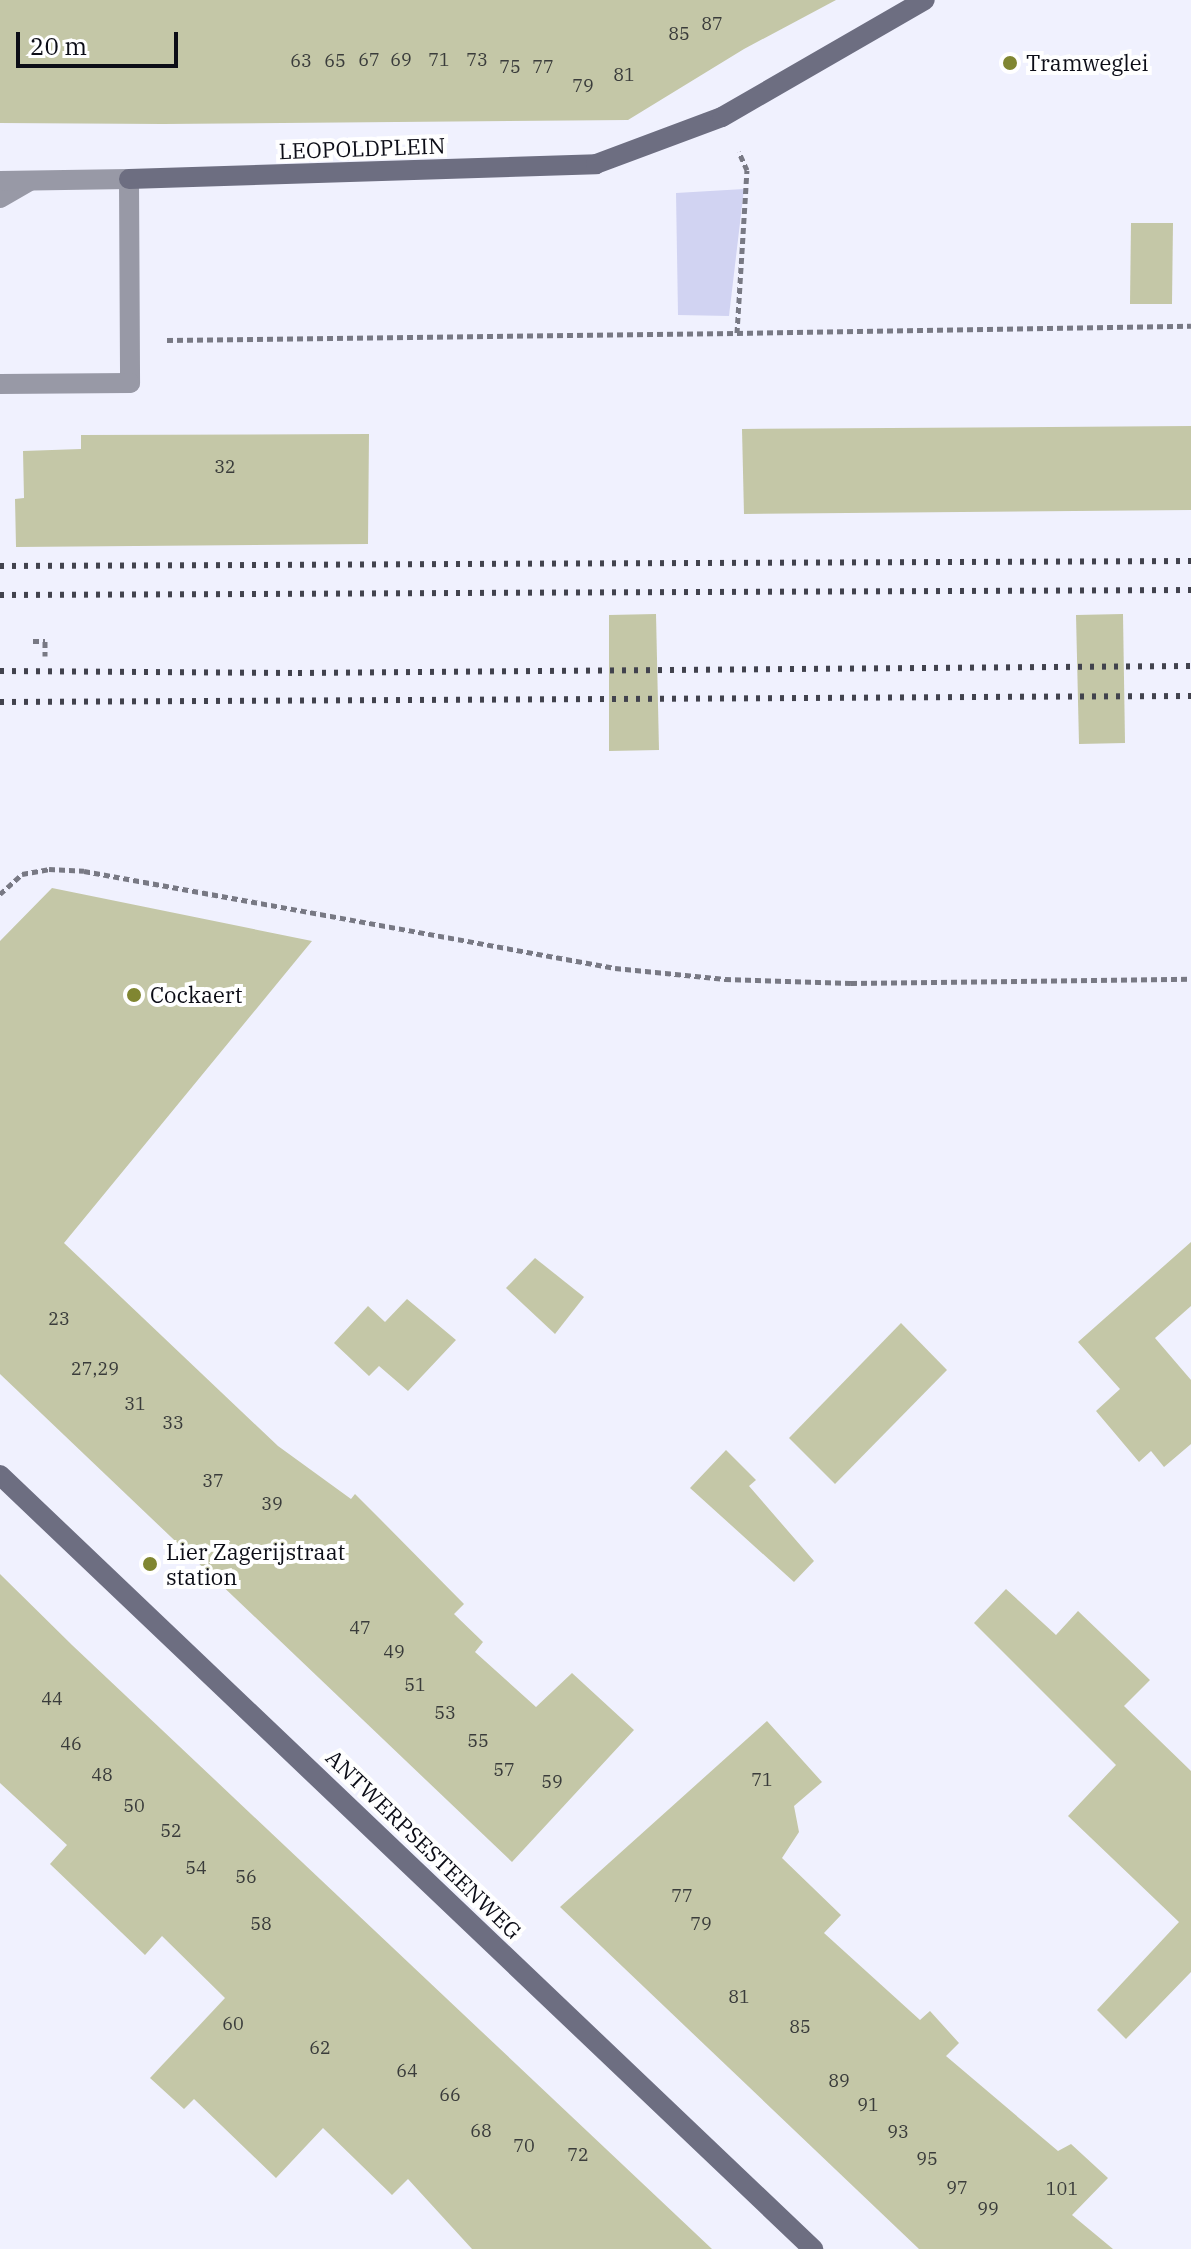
<!DOCTYPE html>
<html>
<head>
<meta charset="utf-8">
<style>
  body { margin:0 }
  #map { position:relative; width:1191px; height:2249px; overflow:hidden; background:#f0f1fe; font-family:"IBM Plex Serif",serif }
  div>[style] { position:absolute }
  .green>* { inset:0; background:#d1d3f2 }
  .building>* { inset:0; background:#c4c7a7 }
  .path>* { height:5px; margin-top:-2.5px; transform-origin:0; background:repeating-linear-gradient(90deg,#787984 0 6px,transparent 0 10px) }
  .lane>* { height:20px; margin:-10px; padding:0 10px; transform-origin:10px; border-radius:10px; background:#9899a6 }
  .street>* { height:20px; margin:-10px; padding:0 10px; transform-origin:10px; border-radius:10px; background:#9899a6 }
  .secondary>* { height:20px; margin:-10px; padding:0 10px; transform-origin:10px; border-radius:10px; background:#6d6e81 }
  .rail>* { height:6px; margin-top:-3px; transform-origin:0; background:repeating-linear-gradient(90deg,#41424d 0 4px,transparent 0 12px) }
  .dots>* { width:22px; height:22px; translate:-50% -50%; box-sizing:border-box; border:4px solid #fff; border-radius:50% }
  span { translate:-50% -50%; white-space:nowrap; text-align:center; line-height:1.15; -webkit-text-stroke:8px #fff; paint-order:stroke }
  .number-label { font-size:18px; color:#3a3c3b }
  .number-label span { -webkit-text-stroke-width:0 }
  .poi-label { font-size:22px; color:#0c0d17 }
  .left { translate:0 -50%; text-align:left }
  .street-label { font-size:22px; color:#0c0d17 }
  .scale { position:absolute; left:16px; top:32px; width:162px; height:36px; box-sizing:border-box; border:4px solid #0c0d17; border-top:0; padding-left:10px; font-size:24px; line-height:28px; white-space:nowrap; color:#0c0d17; -webkit-text-stroke:6px #fff; paint-order:stroke }
</style>
</head>
<body>
<div id="map">
  <div class="green">
    <div style="clip-path:polygon(744px 189px,729px 316px,678px 315px,676px 193px)"></div>
  </div>
  <div class="building">
    <div style="clip-path:polygon(0 0,836px 0,744px 49px,628px 120px,163px 124px,0 123px)"></div>
    <div style="clip-path:polygon(1131px 223px,1173px 223px,1172px 304px,1130px 304px)"></div>
    <div style="clip-path:polygon(1191px 426px,1191px 510px,744px 514px,742px 429px)"></div>
    <div style="clip-path:polygon(369px 434px,368px 544px,16px 547px,15px 499px,24px 498px,23px 451px,81px 449px,81px 435px)"></div>
    <div style="clip-path:polygon(656px 614px,659px 750px,609px 751px,609px 615px)"></div>
    <div style="clip-path:polygon(1123px 614px,1125px 743px,1079px 744px,1076px 615px)"></div>
    <div style="clip-path:polygon(52px 888px,312px 941px,64px 1243px,278px 1446px,351px 1499px,355px 1494px,380px 1519px,464px 1604px,454px 1614px,483px 1642px,475px 1652px,536px 1707px,572px 1673px,634px 1730px,512px 1862px,0 1374px,0 941px)"></div>
    <div style="clip-path:polygon(1191px 1242px,1191px 1306px,1155px 1338px,1191px 1380px,1191px 1444px,1164px 1467px,1151px 1451px,1139px 1462px,1096px 1411px,1120px 1389px,1078px 1342px)"></div>
    <div style="clip-path:polygon(535px 1258px,584px 1297px,555px 1334px,506px 1288px)"></div>
    <div style="clip-path:polygon(407px 1299px,456px 1340px,408px 1391px,379px 1366px,369px 1376px,334px 1343px,368px 1306px,385px 1322px)"></div>
    <div style="clip-path:polygon(901px 1323px,947px 1370px,835px 1484px,789px 1438px)"></div>
    <div style="clip-path:polygon(726px 1450px,756px 1480px,749px 1486px,814px 1561px,794px 1582px,690px 1488px)"></div>
    <div style="clip-path:polygon(0 1574px,72px 1645px,712px 2249px,472px 2249px,408px 2179px,392px 2195px,323px 2128px,276px 2178px,194px 2099px,184px 2109px,150px 2078px,225px 1998px,162px 1936px,145px 1955px,50px 1864px,67px 1845px,0 1783px)"></div>
    <div style="clip-path:polygon(1006px 1589px,1056px 1635px,1078px 1611px,1150px 1680px,1124px 1706px,1191px 1771px,1191px 1972px,1126px 2039px,1097px 2010px,1179px 1922px,1068px 1816px,1116px 1765px,974px 1623px)"></div>
    <div style="clip-path:polygon(767px 1721px,822px 1782px,794px 1806px,799px 1832px,782px 1858px,841px 1915px,824px 1933px,920px 2020px,930px 2011px,959px 2043px,946px 2056px,1058px 2151px,1071px 2144px,1108px 2178px,1072px 2215px,1113px 2249px,919px 2249px,560px 1907px)"></div>
  </div>
  <div class="path">
    <div style="left:737px;top:333px;width:454px;rotate:-0.9deg"></div>
    <div style="left:167px;top:340px;width:570px;rotate:-0.7deg"></div>
    <div style="left:737px;top:333px;width:163px;rotate:-86.5deg"></div>
    <div style="left:747px;top:170px;width:20px;rotate:-114deg"></div>
    <div style="left:33px;top:641px;width:12px"></div>
    <div style="left:45px;top:641px;width:15px;rotate:90deg"></div>
    <div style="left:0;top:894px;width:30px;rotate:-42deg"></div>
    <div style="left:22px;top:874px;width:27px;rotate:-10deg"></div>
    <div style="left:49px;top:869px;width:35px;rotate:3deg"></div>
    <div style="left:84px;top:871px;width:540px;rotate:10.35deg"></div>
    <div style="left:615px;top:968px;width:111px;rotate:5.7deg"></div>
    <div style="left:725px;top:979px;width:126px;rotate:1.8deg"></div>
    <div style="left:851px;top:983px;width:340px;rotate:-0.7deg"></div>
  </div>
  <div class="lane">
    <div style="left:0;top:198px;width:34px;rotate:-30deg"></div>
  </div>
  <div class="street">
    <div style="left:0;top:181px;width:129px;rotate:-0.9deg"></div>
    <div style="left:129px;top:179px;width:204px;rotate:89.7deg"></div>
    <div style="left:130px;top:383px;width:130px;rotate:179.6deg"></div>
  </div>
  <div class="secondary">
    <div style="left:129px;top:179px;width:467px;rotate:-1.8deg"></div>
    <div style="left:596px;top:164px;width:134px;rotate:-20.5deg"></div>
    <div style="left:722px;top:117px;width:234px;rotate:-30deg"></div>
    <div style="left:0;top:1475px;width:1123px;rotate:43.59deg"></div>
  </div>
  <div class="rail">
    <div style="left:0;top:566px;width:1191px;rotate:-0.24deg"></div>
    <div style="left:0;top:595px;width:1191px;rotate:-0.24deg"></div>
    <div style="left:0;top:671px;width:298px;rotate:0.4deg"></div>
    <div style="left:298px;top:673px;width:893px;rotate:-0.45deg"></div>
    <div style="left:0;top:702px;width:1191px;rotate:-0.29deg"></div>
  </div>
  <div class="dots">
    <div style="left:1010px;top:63px;background:#808631"></div>
    <div style="left:134px;top:995px;background:#808631"></div>
    <div style="left:150px;top:1564px;background:#808631"></div>
  </div>
  <div class="number-label">
    <span style="left:712px;top:24px">87</span>
    <span style="left:679px;top:34px">85</span>
    <span style="left:369px;top:60px">67</span>
    <span style="left:401px;top:60px">69</span>
    <span style="left:439px;top:60px">71</span>
    <span style="left:477px;top:60px">73</span>
    <span style="left:301px;top:61px">63</span>
    <span style="left:335px;top:61px">65</span>
    <span style="left:510px;top:67px">75</span>
    <span style="left:543px;top:67px">77</span>
    <span style="left:624px;top:75px">81</span>
    <span style="left:583px;top:86px">79</span>
    <span style="left:225px;top:467px">32</span>
    <span style="left:59px;top:1319px">23</span>
    <span style="left:95px;top:1369px">27,29</span>
    <span style="left:135px;top:1404px">31</span>
    <span style="left:173px;top:1423px">33</span>
    <span style="left:213px;top:1481px">37</span>
    <span style="left:272px;top:1504px">39</span>
    <span style="left:360px;top:1628px">47</span>
    <span style="left:394px;top:1652px">49</span>
    <span style="left:415px;top:1685px">51</span>
    <span style="left:52px;top:1699px">44</span>
    <span style="left:445px;top:1713px">53</span>
    <span style="left:478px;top:1741px">55</span>
    <span style="left:71px;top:1744px">46</span>
    <span style="left:504px;top:1770px">57</span>
    <span style="left:102px;top:1775px">48</span>
    <span style="left:762px;top:1780px">71</span>
    <span style="left:552px;top:1782px">59</span>
    <span style="left:134px;top:1806px">50</span>
    <span style="left:171px;top:1831px">52</span>
    <span style="left:196px;top:1868px">54</span>
    <span style="left:246px;top:1877px">56</span>
    <span style="left:682px;top:1896px">77</span>
    <span style="left:261px;top:1924px">58</span>
    <span style="left:701px;top:1924px">79</span>
    <span style="left:739px;top:1997px">81</span>
    <span style="left:233px;top:2024px">60</span>
    <span style="left:800px;top:2027px">85</span>
    <span style="left:320px;top:2048px">62</span>
    <span style="left:407px;top:2071px">64</span>
    <span style="left:839px;top:2081px">89</span>
    <span style="left:450px;top:2095px">66</span>
    <span style="left:868px;top:2105px">91</span>
    <span style="left:481px;top:2131px">68</span>
    <span style="left:898px;top:2132px">93</span>
    <span style="left:524px;top:2146px">70</span>
    <span style="left:578px;top:2155px">72</span>
    <span style="left:927px;top:2159px">95</span>
    <span style="left:957px;top:2188px">97</span>
    <span style="left:1062px;top:2189px">101</span>
    <span style="left:988px;top:2209px">99</span>
  </div>
  <div class="poi-label">
    <span class="left" style="left:1026px;top:63px">Tramweglei</span>
    <span class="left" style="left:150px;top:995px">Cockaert</span>
    <span class="left" style="left:166px;top:1564px">Lier Zagerijstraat<br>station</span>
  </div>
  <div class="street-label">
    <span style="left:362px;top:148px;rotate:-2deg">LEOPOLDPLEIN</span>
    <span style="left:424px;top:1844px;rotate:44deg">ANTWERPSESTEENWEG</span>
  </div>
  <div class="scale">20 m</div>
</div>
</body>
</html>
